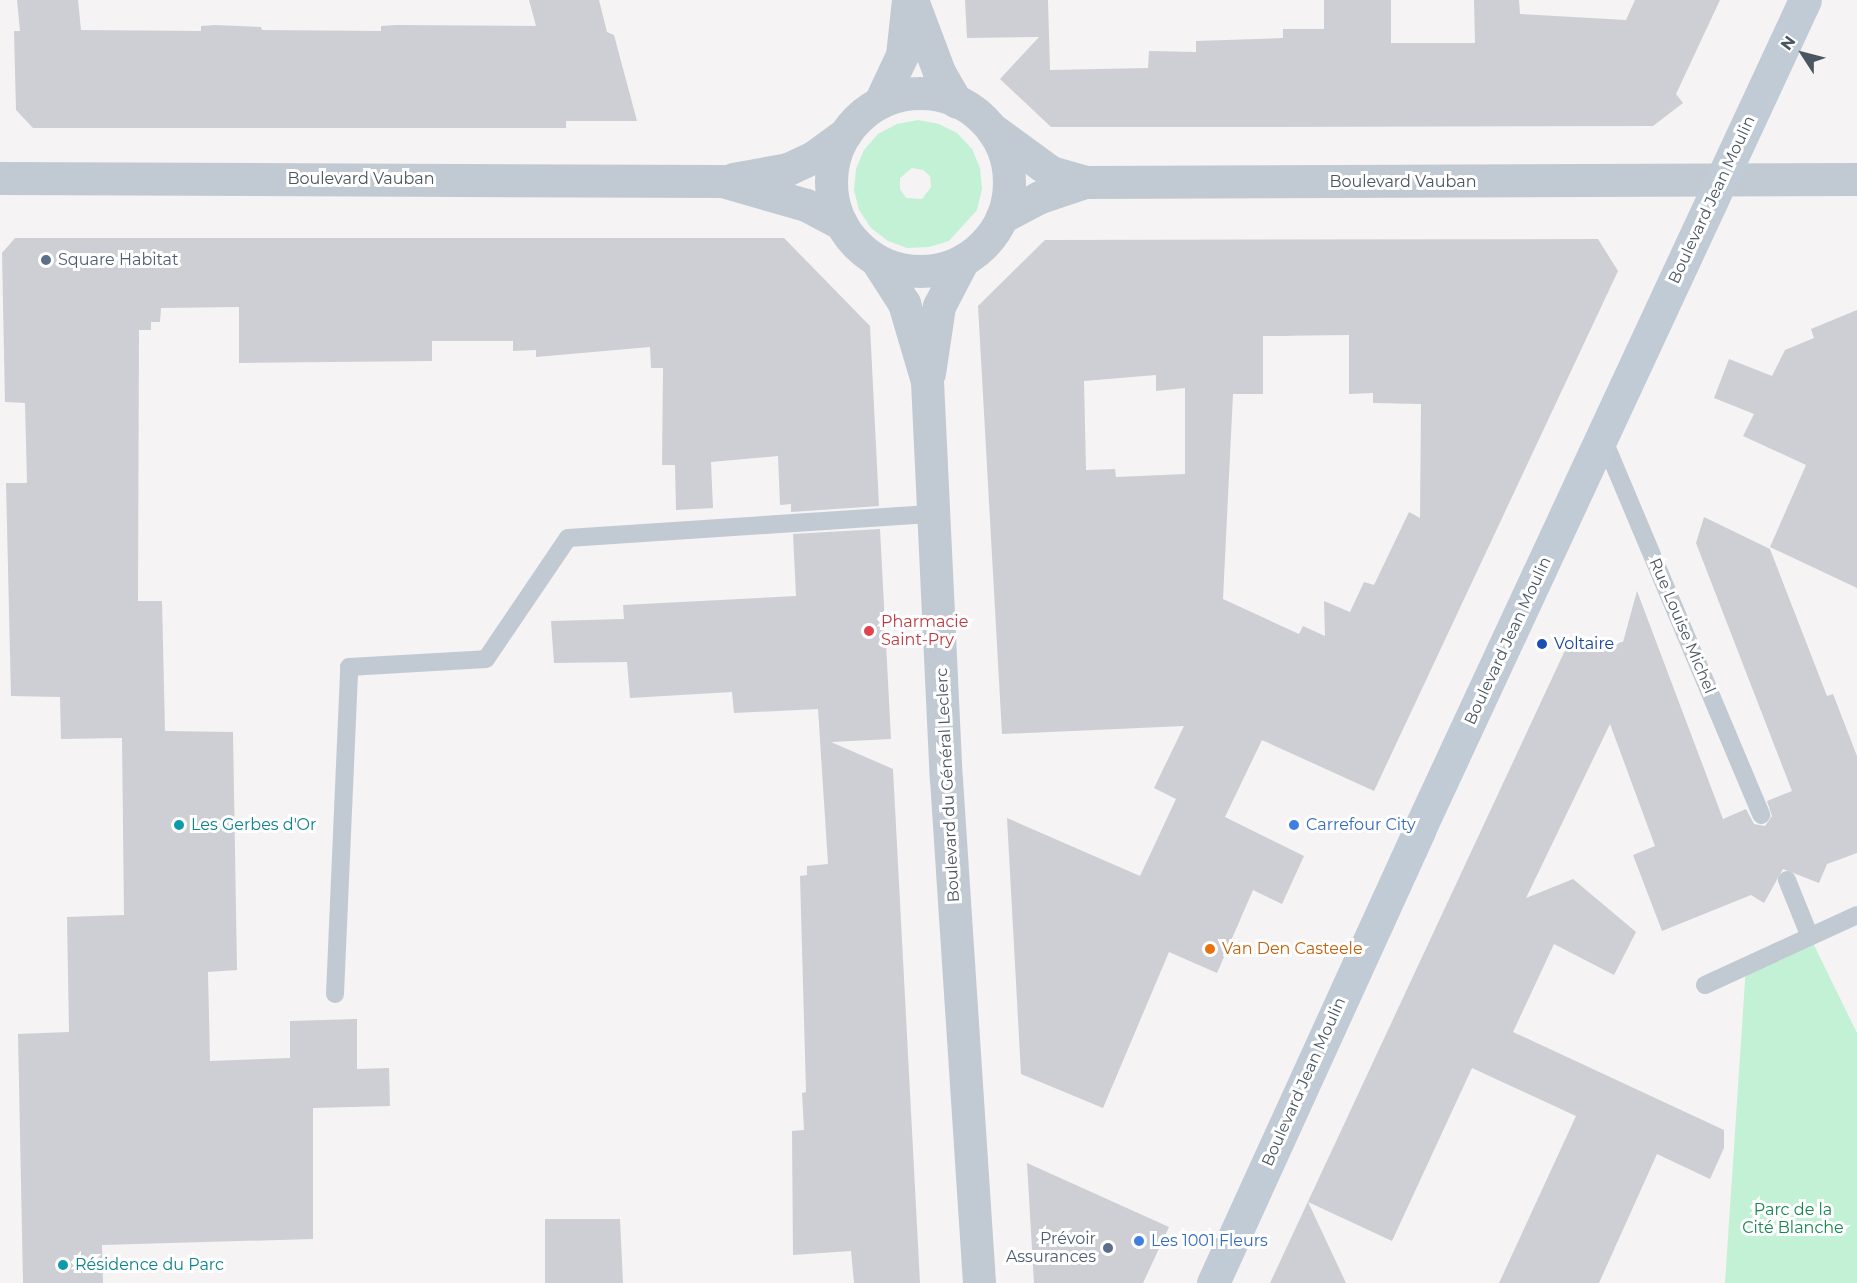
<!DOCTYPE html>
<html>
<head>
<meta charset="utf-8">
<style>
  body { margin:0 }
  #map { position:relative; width:1857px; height:1283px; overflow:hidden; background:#f5f3f3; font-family:Montserrat,sans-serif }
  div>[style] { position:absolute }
  .green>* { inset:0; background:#c3f1d5 }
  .building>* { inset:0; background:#cdcfd5 }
  .service>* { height:18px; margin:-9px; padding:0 9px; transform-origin:9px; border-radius:9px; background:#c1cad2 }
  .minor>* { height:33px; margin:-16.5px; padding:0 16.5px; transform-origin:16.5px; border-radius:16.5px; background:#c1cad2 }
  .tertiary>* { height:33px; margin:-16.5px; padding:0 16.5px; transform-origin:16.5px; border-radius:16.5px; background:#c1cad2 }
  .tertiary>.ring { margin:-16.5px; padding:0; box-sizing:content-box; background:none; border:33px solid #c1cad2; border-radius:50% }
  .secondary>* { height:33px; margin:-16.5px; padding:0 16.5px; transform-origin:16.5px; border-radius:16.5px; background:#c1cbd6 }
  .dots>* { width:16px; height:16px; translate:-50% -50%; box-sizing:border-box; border:3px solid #fff; border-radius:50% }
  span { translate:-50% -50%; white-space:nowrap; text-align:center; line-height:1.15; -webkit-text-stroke:6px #fff; paint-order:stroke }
  .street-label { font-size:16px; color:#4a5661 }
  .service-label { font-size:16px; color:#4e5e75 }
  .left { translate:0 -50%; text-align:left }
  .right { translate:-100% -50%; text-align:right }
  .health-label { font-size:16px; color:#be3a42 }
  .transit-label { font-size:16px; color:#164399 }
  .culture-label { font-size:16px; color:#0d838f }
  .shop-label { font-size:16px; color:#366cbe }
  .food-label { font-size:16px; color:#c56008 }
  .park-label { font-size:16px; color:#17864f }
  .north { position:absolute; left:1773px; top:24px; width:60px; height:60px; -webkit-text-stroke:4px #fff; paint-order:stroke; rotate:306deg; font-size:16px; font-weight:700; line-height:24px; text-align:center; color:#4a5661 }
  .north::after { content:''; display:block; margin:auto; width:21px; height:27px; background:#4a5661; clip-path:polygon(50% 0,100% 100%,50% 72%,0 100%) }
</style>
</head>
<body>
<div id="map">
  <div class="green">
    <div style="clip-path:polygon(evenodd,918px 120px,939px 124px,957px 133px,972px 149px,980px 168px,982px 189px,977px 210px,949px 241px,929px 247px,907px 248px,888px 241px,871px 228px,859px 210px,854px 190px,856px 169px,864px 150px,878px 134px,897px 124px,918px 120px,912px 168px,923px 170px,930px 176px,931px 187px,922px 199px,906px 198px,900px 189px,900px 178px,912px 168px)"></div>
    <div style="clip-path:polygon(1810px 937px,1857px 1033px,1857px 1283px,1725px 1283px,1746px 966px)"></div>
  </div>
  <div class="building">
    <div style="clip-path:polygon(17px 0,78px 0,81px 30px,201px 31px,201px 26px,215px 25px,261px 27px,262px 30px,381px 31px,381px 26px,396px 25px,536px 26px,529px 0,599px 0,607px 32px,614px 35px,637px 121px,566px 121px,566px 128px,33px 128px,16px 110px,14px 31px,20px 31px)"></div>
    <div style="clip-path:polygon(965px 0,1048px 0,1050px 70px,1148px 68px,1149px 51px,1196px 52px,1196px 41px,1283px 38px,1283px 29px,1324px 29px,1324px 0,1391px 0,1391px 43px,1475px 43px,1474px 0,1519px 0,1520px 14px,1626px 20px,1635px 0,1720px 0,1676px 94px,1683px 103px,1653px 126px,1256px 127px,1051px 127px,1000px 79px,1039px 37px,967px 38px)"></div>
    <div style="clip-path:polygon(15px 238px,784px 238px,870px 326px,879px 506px,791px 512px,791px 504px,780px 505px,778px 456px,711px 462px,713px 508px,676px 510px,675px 465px,662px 465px,663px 368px,651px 368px,650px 347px,536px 357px,536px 350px,513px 351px,513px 341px,432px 341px,432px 361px,239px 363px,239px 307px,161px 308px,160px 322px,151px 322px,151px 330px,139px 330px,138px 601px,162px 601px,165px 731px,233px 732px,237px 970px,208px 972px,210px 1061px,290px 1058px,290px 1021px,357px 1019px,357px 1069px,389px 1068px,390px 1106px,313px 1108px,313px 1239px,102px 1245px,103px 1283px,23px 1283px,18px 1034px,69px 1032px,67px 917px,124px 915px,122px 738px,61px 739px,60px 697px,11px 696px,6px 483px,27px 483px,25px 403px,5px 402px,2px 253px)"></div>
    <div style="clip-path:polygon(evenodd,1598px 239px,1618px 271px,1374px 791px,1262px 740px,1225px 817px,1304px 856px,1282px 904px,1253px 890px,1217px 973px,1169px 952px,1103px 1108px,1021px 1074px,1007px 818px,1140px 876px,1176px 799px,1154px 788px,1184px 726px,1002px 734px,978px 306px,1045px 240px,1598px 239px,1349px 335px,1349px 394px,1373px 393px,1373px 403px,1421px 404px,1420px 518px,1409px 512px,1374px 585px,1364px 582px,1350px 612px,1324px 601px,1325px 636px,1303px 626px,1299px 634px,1223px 599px,1233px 394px,1263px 394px,1263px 336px,1349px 335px,1598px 239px,1156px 375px,1156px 391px,1185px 388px,1185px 474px,1116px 477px,1115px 469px,1086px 470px,1084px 381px,1156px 375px)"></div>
    <div style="clip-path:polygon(1857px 310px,1857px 588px,1770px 547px,1806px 465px,1743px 436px,1754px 414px,1714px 398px,1729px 359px,1772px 376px,1785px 350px,1814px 338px,1811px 329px)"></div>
    <div style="clip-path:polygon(1704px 517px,1770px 549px,1827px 696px,1833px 694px,1857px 756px,1857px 853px,1827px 864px,1819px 883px,1783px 869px,1764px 903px,1751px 895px,1662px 931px,1633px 855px,1655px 846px,1610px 724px,1526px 898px,1573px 879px,1636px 932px,1614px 975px,1554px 944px,1513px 1032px,1724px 1130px,1724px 1148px,1710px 1179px,1657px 1154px,1599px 1283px,1499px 1283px,1576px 1116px,1472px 1068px,1392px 1241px,1308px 1202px,1346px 1283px,1270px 1283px,1568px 644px,1623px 642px,1637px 591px,1723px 819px,1746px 809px,1754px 824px,1765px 826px,1772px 816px,1767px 801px,1792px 791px,1696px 543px)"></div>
    <div style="clip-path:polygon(880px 529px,891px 739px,831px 742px,893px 769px,920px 1283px,854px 1283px,851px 1251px,793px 1255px,792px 1131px,804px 1130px,802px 1093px,806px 1092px,800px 876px,807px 875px,807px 866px,828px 864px,818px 709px,734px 713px,732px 692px,630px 698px,627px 662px,554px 663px,551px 621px,624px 619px,623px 605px,796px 596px,793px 534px)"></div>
    <div style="clip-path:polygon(1027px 1163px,1169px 1227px,1143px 1283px,1034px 1283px)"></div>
    <div style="clip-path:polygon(545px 1219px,620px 1219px,623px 1283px,545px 1283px)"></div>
  </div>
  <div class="service">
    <div style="left:1602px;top:436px;width:411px;rotate:67.2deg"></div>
    <div style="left:1787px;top:880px;width:61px;rotate:68deg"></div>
    <div style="left:1705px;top:985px;width:167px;rotate:-24.7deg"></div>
    <div style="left:335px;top:994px;width:327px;rotate:-87.5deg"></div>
    <div style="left:349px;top:667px;width:137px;rotate:-3.3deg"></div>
    <div style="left:486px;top:659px;width:146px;rotate:-55.9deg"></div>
    <div style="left:568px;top:538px;width:366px;rotate:-3.8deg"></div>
  </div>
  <div class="minor">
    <div style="left:912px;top:0;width:77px;rotate:69.4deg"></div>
    <div style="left:939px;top:72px;width:34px;rotate:60deg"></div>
    <div style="left:880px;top:102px;width:52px;rotate:-64.9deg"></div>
    <div style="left:902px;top:55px;width:55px;rotate:-83.8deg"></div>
  </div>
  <div class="tertiary">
    <div class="ring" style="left:831px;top:93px;width:145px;height:145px"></div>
    <div style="left:992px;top:129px;width:73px;rotate:36.1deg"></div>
    <div style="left:1051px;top:172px;width:35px;rotate:16deg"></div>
    <div style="left:1085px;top:182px;width:772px;rotate:-0.22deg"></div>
    <div style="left:0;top:178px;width:722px;rotate:0.24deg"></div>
    <div style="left:722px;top:181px;width:87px;rotate:15.9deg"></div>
    <div style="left:806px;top:205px;width:40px;rotate:28deg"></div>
    <div style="left:733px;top:179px;width:56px;rotate:-10.3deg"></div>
    <div style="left:788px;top:169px;width:26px;rotate:-25deg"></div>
    <div style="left:812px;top:158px;width:41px;rotate:-36deg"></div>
    <div style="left:1002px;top:217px;width:43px;rotate:-27.8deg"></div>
    <div style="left:1040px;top:197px;width:47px;rotate:-18.4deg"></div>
    <div style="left:877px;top:261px;width:50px;rotate:57.3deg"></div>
    <div style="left:904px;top:303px;width:81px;rotate:73.6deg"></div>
    <div style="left:927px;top:381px;width:398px;rotate:87.3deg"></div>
    <div style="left:946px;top:779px;width:505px;rotate:86.25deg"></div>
    <div style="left:929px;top:373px;width:68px;rotate:-81.5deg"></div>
    <div style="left:939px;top:306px;width:52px;rotate:-62.4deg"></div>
  </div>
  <div class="secondary">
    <div style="left:1213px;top:1283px;width:498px;rotate:-65.5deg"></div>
    <div style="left:1419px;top:830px;width:915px;rotate:-65.06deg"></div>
  </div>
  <div class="dots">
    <div style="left:46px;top:260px;background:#5c6f8a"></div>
    <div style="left:869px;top:631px;background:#e0444e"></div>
    <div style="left:1542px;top:644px;background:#1a4fb4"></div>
    <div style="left:179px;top:825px;background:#0f9aa8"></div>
    <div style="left:1294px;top:825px;background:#3f7fe0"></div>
    <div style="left:1210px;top:949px;background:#e8710a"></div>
    <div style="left:1139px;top:1241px;background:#3f7fe0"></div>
    <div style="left:1108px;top:1248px;background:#5c6f8a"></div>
    <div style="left:63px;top:1265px;background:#0f9aa8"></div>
  </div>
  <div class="street-label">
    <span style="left:361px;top:179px">Boulevard Vauban</span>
    <span style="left:1403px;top:182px">Boulevard Vauban</span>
    <span style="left:1712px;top:200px;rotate:-65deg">Boulevard Jean Moulin</span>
    <span style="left:1682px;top:626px;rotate:67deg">Rue Louise Michel</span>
    <span style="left:1508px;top:641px;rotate:-65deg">Boulevard Jean Moulin</span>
    <span style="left:948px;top:785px;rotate:-93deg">Boulevard du Général Leclerc</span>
    <span style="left:1304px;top:1082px;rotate:-66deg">Boulevard Jean Moulin</span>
  </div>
  <div class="service-label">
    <span class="left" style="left:58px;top:260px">Square Habitat</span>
    <span class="right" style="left:1096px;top:1248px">Prévoir<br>Assurances</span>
  </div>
  <div class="health-label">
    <span class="left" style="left:881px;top:631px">Pharmacie<br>Saint-Pry</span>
  </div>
  <div class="transit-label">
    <span class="left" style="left:1554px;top:644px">Voltaire</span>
  </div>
  <div class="culture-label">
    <span class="left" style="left:191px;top:825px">Les Gerbes d'Or</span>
    <span class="left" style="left:75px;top:1265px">Résidence du Parc</span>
  </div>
  <div class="shop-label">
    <span class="left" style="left:1306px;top:825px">Carrefour City</span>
    <span class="left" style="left:1151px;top:1241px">Les 1001 Fleurs</span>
  </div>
  <div class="food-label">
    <span class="left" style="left:1222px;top:949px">Van Den Casteele</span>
  </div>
  <div class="park-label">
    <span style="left:1793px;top:1219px">Parc de la<br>Cité Blanche</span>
  </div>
  <div class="north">N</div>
</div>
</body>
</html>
